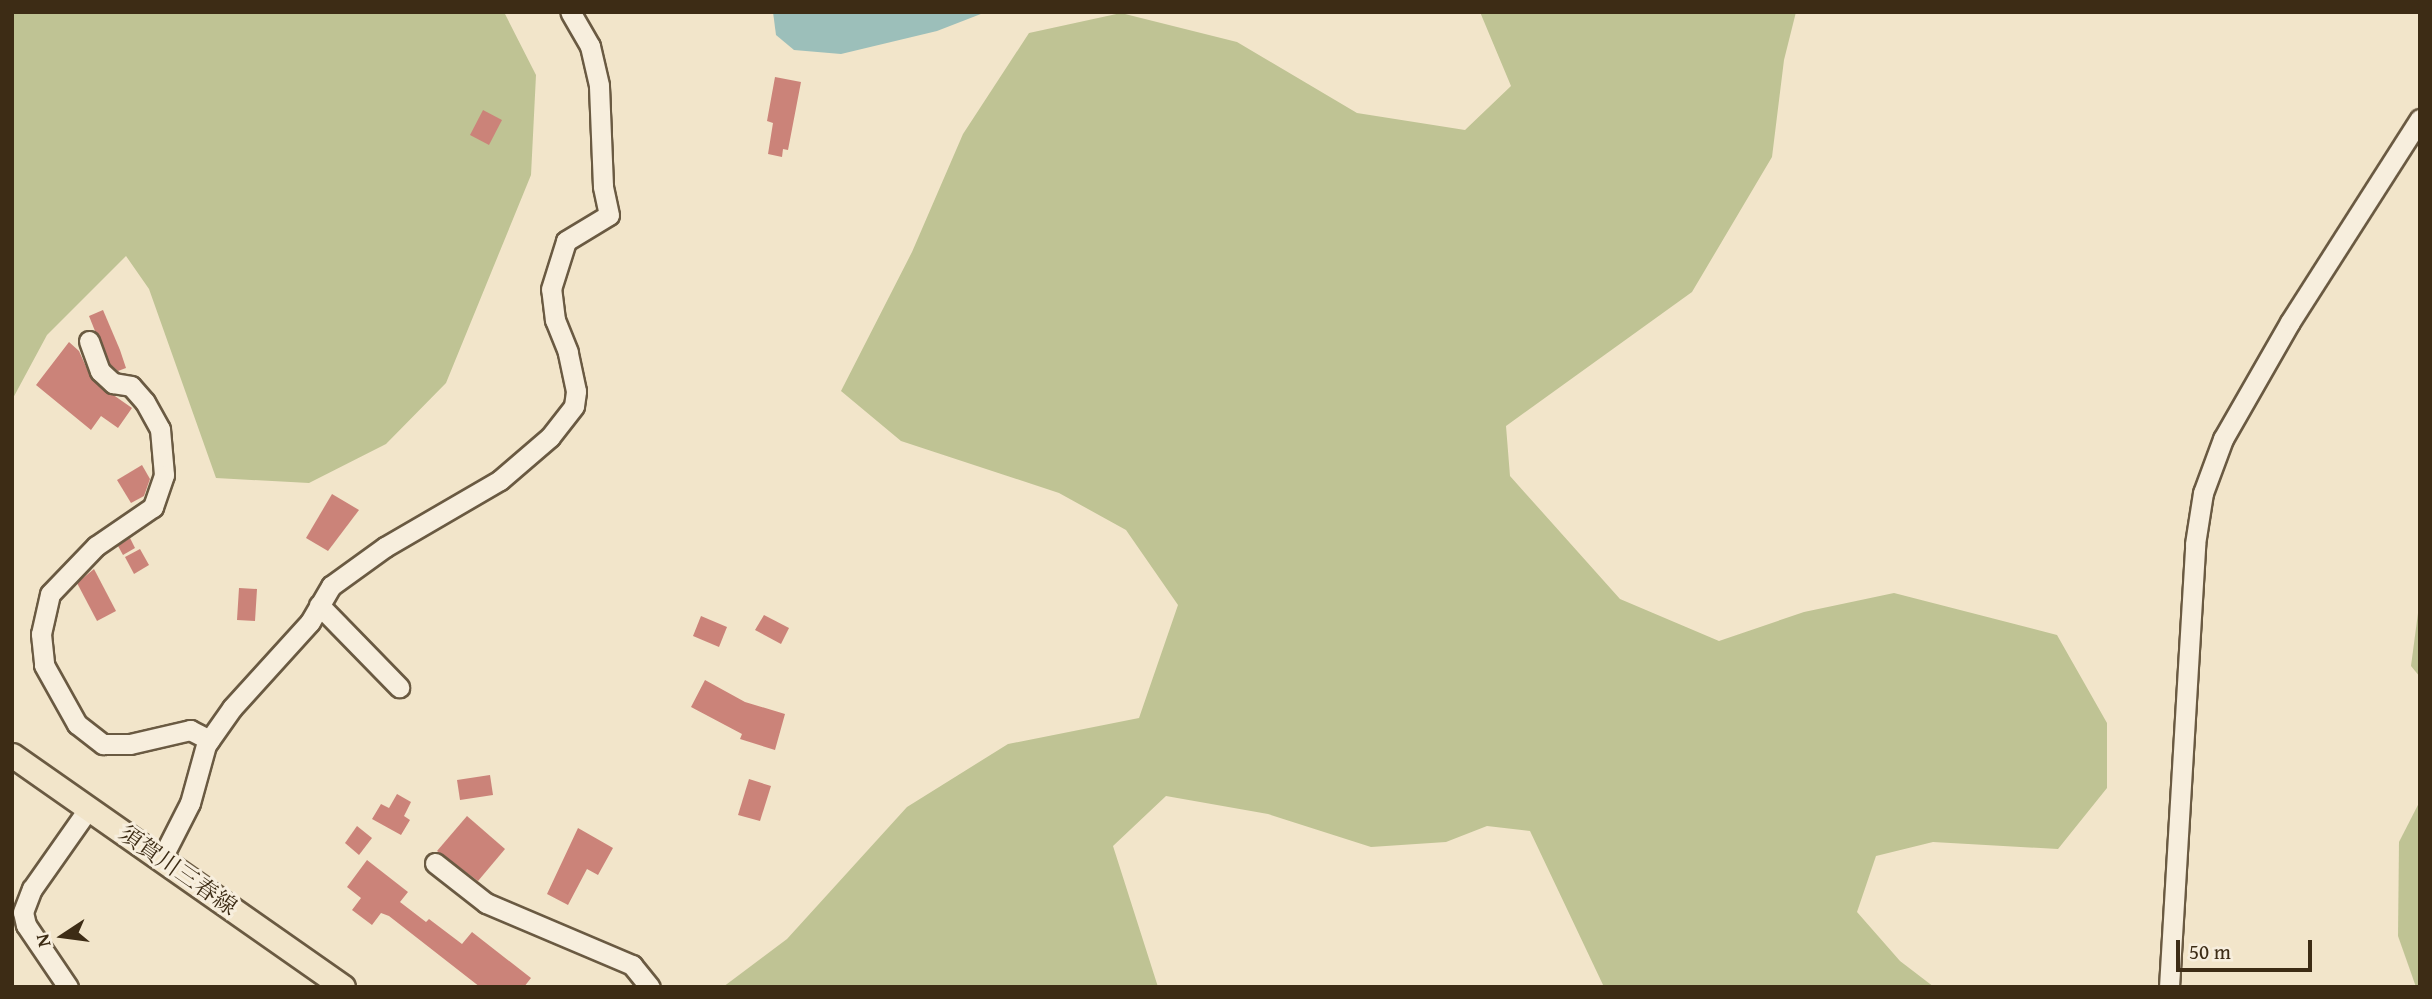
<!DOCTYPE html>
<html>
<head>
<meta charset="utf-8">
<style>
  body { margin:0 }
  #map { position:relative; width:2432px; height:999px; overflow:hidden; background:#f2e5ca; font-family:"Gentium Book Plus","Noto Serif JP",serif }
  div>[style] { position:absolute }
  .green>* { inset:0; background:#bfc394 }
  .water>* { inset:0; background:#9cbfba }
  .building>* { inset:0; background:#cb8379 }
  .roads { filter:drop-shadow(2px 0 #6a5a42) drop-shadow(-2px 0 #6a5a42) drop-shadow(0 2px #6a5a42) drop-shadow(0 -2px #6a5a42) }
  .minor>* { height:19px; margin:-9.5px; padding:0 9.5px; transform-origin:9.5px; border-radius:9.5px; background:#f7eedd }
  .major>* { height:23px; margin:-11.5px; padding:0 11.5px; transform-origin:11.5px; border-radius:11.5px; background:#f2e5ca }
  span { translate:-50% -50%; white-space:nowrap; text-align:center; line-height:1.15; -webkit-text-stroke:6px #f7eedd; paint-order:stroke }
  .street-label { font-size:23px; color:#3d2c15 }
  .frame { position:absolute; inset:0; border:14px solid #3d2c15; pointer-events:none }
  .north { position:absolute; left:28px; top:901px; width:70px; height:70px; -webkit-text-stroke:5px #f7eedd; paint-order:stroke; rotate:257deg; font-size:19px; font-weight:700; line-height:28px; text-align:center; color:#3d2c15 }
  .north::after { content:''; display:block; margin:auto; width:24px; height:32px; background:#3d2c15; clip-path:polygon(50% 0,100% 100%,50% 72%,0 100%) }
  .scale { position:absolute; left:2176px; top:940px; width:136px; height:32px; box-sizing:border-box; border:4px solid #3d2c15; border-top:0; padding-left:9px; font-size:21px; line-height:24px; white-space:nowrap; color:#3d2c15; -webkit-text-stroke:5px #f7eedd; paint-order:stroke }
</style>
</head>
<body>
<div id="map">
  <div class="green">
    <div style="clip-path:polygon(12px 12px,504px 12px,536px 75px,531px 175px,446px 383px,386px 444px,309px 483px,216px 478px,149px 289px,126px 256px,47px 335px,12px 400px)"></div>
    <div style="clip-path:polygon(1480px 12px,1796px 12px,1784px 60px,1772px 157px,1692px 292px,1506px 426px,1510px 476px,1620px 599px,1719px 641px,1804px 612px,1894px 593px,2057px 635px,2107px 723px,2107px 788px,2058px 849px,1933px 842px,1876px 856px,1857px 912px,1900px 961px,1934px 987px,1604px 987px,1530px 831px,1487px 826px,1446px 842px,1371px 847px,1268px 814px,1166px 796px,1113px 846px,1158px 987px,723px 987px,787px 939px,907px 807px,1008px 744px,1139px 718px,1178px 605px,1126px 530px,1059px 493px,901px 441px,841px 391px,912px 252px,963px 134px,1029px 33px,1121px 13px,1237px 42px,1357px 113px,1465px 130px,1511px 86px)"></div>
    <div style="clip-path:polygon(2420px 598px,2420px 677px,2411px 666px)"></div>
    <div style="clip-path:polygon(2420px 801px,2420px 987px,2416px 987px,2398px 936px,2399px 842px)"></div>
  </div>
  <div class="water">
    <div style="clip-path:polygon(773px 12px,986px 12px,937px 31px,841px 54px,794px 50px,776px 35px)"></div>
  </div>
  <div class="building">
    <div style="clip-path:polygon(775px 77px,801px 82px,788px 150px,783px 149px,782px 157px,768px 154px,773px 123px,767px 121px)"></div>
    <div style="clip-path:polygon(483px 110px,502px 120px,489px 145px,470px 135px)"></div>
    <div style="clip-path:polygon(103px 310px,120px 350px,126px 368px,118px 371px,110px 364px,95px 331px,89px 316px)"></div>
    <div style="clip-path:polygon(69px 342px,79px 351px,92px 380px,132px 408px,118px 428px,101px 416px,91px 430px,36px 385px)"></div>
    <div style="clip-path:polygon(142px 465px,150px 479px,144px 496px,131px 503px,117px 480px)"></div>
    <div style="clip-path:polygon(332px 494px,359px 510px,328px 551px,306px 538px)"></div>
    <div style="clip-path:polygon(130px 538px,135px 548px,123px 555px,118px 546px)"></div>
    <div style="clip-path:polygon(140px 549px,149px 565px,134px 574px,125px 557px)"></div>
    <div style="clip-path:polygon(94px 569px,116px 611px,97px 621px,77px 583px)"></div>
    <div style="clip-path:polygon(239px 588px,257px 589px,255px 621px,237px 620px)"></div>
    <div style="clip-path:polygon(764px 615px,789px 628px,781px 644px,755px 630px)"></div>
    <div style="clip-path:polygon(701px 616px,727px 627px,719px 647px,693px 636px)"></div>
    <div style="clip-path:polygon(705px 680px,745px 702px,785px 714px,775px 750px,740px 739px,742px 734px,691px 707px)"></div>
    <div style="clip-path:polygon(490px 775px,493px 795px,460px 800px,457px 780px)"></div>
    <div style="clip-path:polygon(749px 779px,771px 786px,760px 821px,738px 815px)"></div>
    <div style="clip-path:polygon(397px 794px,411px 802px,404px 816px,410px 820px,401px 835px,372px 819px,381px 804px,389px 808px)"></div>
    <div style="clip-path:polygon(467px 816px,505px 849px,478px 881px,437px 851px)"></div>
    <div style="clip-path:polygon(357px 826px,372px 838px,359px 855px,345px 843px)"></div>
    <div style="clip-path:polygon(578px 828px,613px 848px,598px 875px,587px 869px,568px 905px,547px 894px)"></div>
    <div style="clip-path:polygon(367px 860px,408px 892px,400px 902px,426px 922px,429px 919px,462px 944px,472px 932px,531px 978px,524px 987px,480px 987px,389px 916px,381px 913px,372px 925px,352px 910px,361px 898px,347px 887px)"></div>
  </div>
  <div class="roads">
    <div class="minor">
      <div style="left:89px;top:341px;width:32px;rotate:70deg"></div>
      <div style="left:100px;top:371px;width:18px;rotate:43deg"></div>
      <div style="left:113px;top:383px;width:18px;rotate:9deg"></div>
      <div style="left:131px;top:386px;width:21px;rotate:49deg"></div>
      <div style="left:145px;top:402px;width:31px;rotate:61deg"></div>
      <div style="left:160px;top:429px;width:46px;rotate:85deg"></div>
      <div style="left:164px;top:475px;width:34px;rotate:109deg"></div>
      <div style="left:153px;top:507px;width:69px;rotate:145.6deg"></div>
      <div style="left:96px;top:546px;width:66px;rotate:133.8deg"></div>
      <div style="left:50px;top:594px;width:41px;rotate:102.7deg"></div>
      <div style="left:41px;top:634px;width:31px;rotate:84deg"></div>
      <div style="left:44px;top:665px;width:68px;rotate:60.8deg"></div>
      <div style="left:77px;top:724px;width:33px;rotate:38deg"></div>
      <div style="left:103px;top:744px;width:27px"></div>
      <div style="left:130px;top:744px;width:62px;rotate:-13.1deg"></div>
      <div style="left:190px;top:730px;width:22px;rotate:27deg"></div>
      <div style="left:319px;top:605px;width:115px;rotate:45.7deg"></div>
      <div style="left:163px;top:856px;width:59px;rotate:-63deg"></div>
      <div style="left:190px;top:803px;width:60px;rotate:-74.6deg"></div>
      <div style="left:206px;top:745px;width:45px;rotate:-54.9deg"></div>
      <div style="left:232px;top:708px;width:116px;rotate:-47.8deg"></div>
      <div style="left:310px;top:622px;width:42px;rotate:-59.7deg"></div>
      <div style="left:331px;top:586px;width:67px;rotate:-35.8deg"></div>
      <div style="left:385px;top:547px;width:133px;rotate:-30.2deg"></div>
      <div style="left:500px;top:480px;width:66px;rotate:-40.7deg"></div>
      <div style="left:550px;top:437px;width:39px;rotate:-52deg"></div>
      <div style="left:574px;top:406px;width:15px;rotate:-82deg"></div>
      <div style="left:576px;top:391px;width:40px;rotate:-102deg"></div>
      <div style="left:568px;top:352px;width:35px;rotate:-112deg"></div>
      <div style="left:555px;top:320px;width:31px;rotate:-97deg"></div>
      <div style="left:551px;top:289px;width:50px;rotate:-72.6deg"></div>
      <div style="left:566px;top:241px;width:50px;rotate:-31.2deg"></div>
      <div style="left:609px;top:215px;width:30px;rotate:-102deg"></div>
      <div style="left:603px;top:186px;width:101px;rotate:-92.3deg"></div>
      <div style="left:599px;top:85px;width:40px;rotate:-103deg"></div>
      <div style="left:590px;top:46px;width:39px;rotate:-120deg"></div>
      <div style="left:435px;top:863px;width:65px;rotate:38.1deg"></div>
      <div style="left:486px;top:903px;width:159px;rotate:23deg"></div>
      <div style="left:632px;top:965px;width:28px;rotate:51deg"></div>
      <div style="left:68px;top:987px;width:75px;rotate:-124.1deg"></div>
      <div style="left:26px;top:925px;width:13px;rotate:-103deg"></div>
      <div style="left:23px;top:912px;width:25px;rotate:-69deg"></div>
      <div style="left:32px;top:889px;width:99px;rotate:-54.9deg"></div>
      <div style="left:2169px;top:987px;width:444px;rotate:-86.6deg"></div>
      <div style="left:2195px;top:544px;width:52px;rotate:-81.1deg"></div>
      <div style="left:2203px;top:493px;width:58px;rotate:-69.7deg"></div>
      <div style="left:2223px;top:439px;width:135px;rotate:-60.2deg"></div>
      <div style="left:2290px;top:322px;width:241px;rotate:-57.4deg"></div>
    </div>
    <div class="major">
      <div style="left:12px;top:755px;width:404px;rotate:35deg"></div>
    </div>
  </div>
  <div class="street-label">
    <span style="left:178px;top:870px;rotate:35deg">須賀川三春線</span>
  </div>
  <div class="frame"></div>
  <div class="north">N</div>
  <div class="scale">50 m</div>
</div>
</body>
</html>
